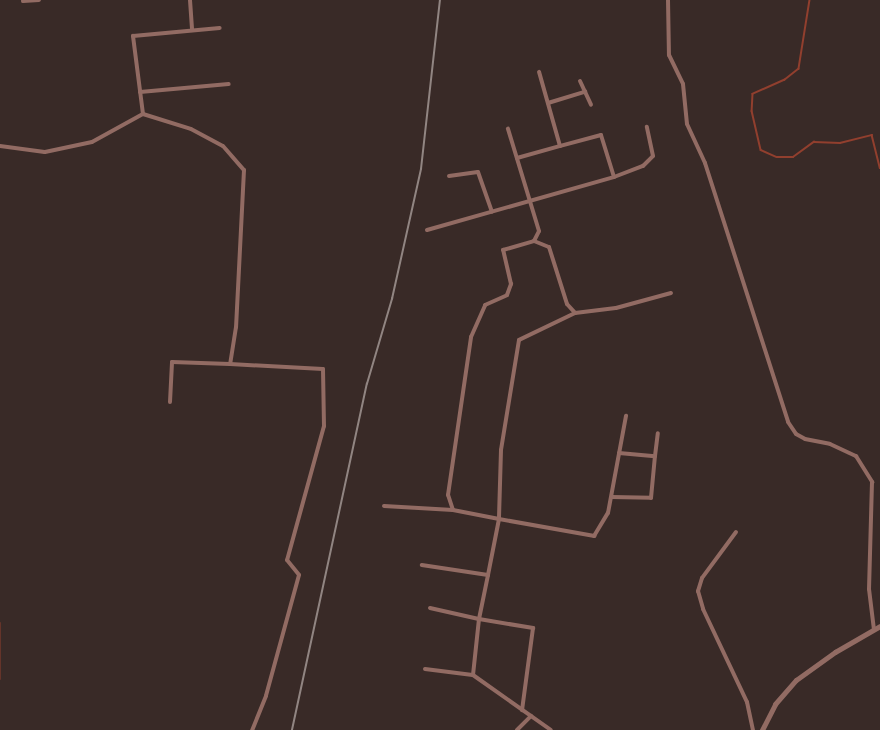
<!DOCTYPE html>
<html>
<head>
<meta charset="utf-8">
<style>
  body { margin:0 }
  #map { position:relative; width:880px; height:730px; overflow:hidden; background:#392a27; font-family:Mulish,sans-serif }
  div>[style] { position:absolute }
  .stream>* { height:1.5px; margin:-0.75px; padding:0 0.75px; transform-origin:0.75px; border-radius:0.75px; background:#913f2e }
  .minor>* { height:4px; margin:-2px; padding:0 2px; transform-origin:2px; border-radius:2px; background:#926b63 }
  .tertiary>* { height:5px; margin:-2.5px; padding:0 2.5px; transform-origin:2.5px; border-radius:2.5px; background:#926b63 }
  .rail>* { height:1.5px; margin:-0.75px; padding:0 0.75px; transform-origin:0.75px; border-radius:0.75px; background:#918582 }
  span { translate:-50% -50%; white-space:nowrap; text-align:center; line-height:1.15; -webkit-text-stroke:3px #2e211e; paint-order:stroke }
</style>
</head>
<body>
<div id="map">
  <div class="stream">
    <div style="left:810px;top:0;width:70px;rotate:99.1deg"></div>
    <div style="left:799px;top:69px;width:18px;rotate:142deg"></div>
    <div style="left:785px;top:80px;width:35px;rotate:156deg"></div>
    <div style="left:753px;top:94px;width:17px;rotate:93deg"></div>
    <div style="left:752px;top:111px;width:40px;rotate:77deg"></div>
    <div style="left:761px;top:150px;width:17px;rotate:24deg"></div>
    <div style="left:777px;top:157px;width:16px"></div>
    <div style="left:793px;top:157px;width:26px;rotate:-36deg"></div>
    <div style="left:814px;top:142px;width:26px;rotate:2deg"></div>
    <div style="left:840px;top:143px;width:33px;rotate:-14deg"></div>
    <div style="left:872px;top:135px;width:34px;rotate:76deg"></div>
    <div style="left:0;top:623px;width:56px;rotate:90deg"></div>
  </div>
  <div class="minor">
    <div style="left:190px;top:0;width:30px;rotate:86deg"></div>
    <div style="left:668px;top:0;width:55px;rotate:89deg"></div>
    <div style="left:669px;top:55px;width:32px;rotate:64deg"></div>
    <div style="left:683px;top:84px;width:40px;rotate:84.3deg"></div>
    <div style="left:687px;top:124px;width:43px;rotate:65.2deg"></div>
    <div style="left:705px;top:163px;width:272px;rotate:72.2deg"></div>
    <div style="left:788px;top:422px;width:14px;rotate:56deg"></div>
    <div style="left:796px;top:434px;width:10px;rotate:29deg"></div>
    <div style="left:805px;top:439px;width:25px;rotate:11deg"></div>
    <div style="left:830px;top:444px;width:29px;rotate:25deg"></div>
    <div style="left:856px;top:456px;width:31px;rotate:58deg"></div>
    <div style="left:872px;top:482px;width:107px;rotate:91.6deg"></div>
    <div style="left:869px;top:589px;width:41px;rotate:83deg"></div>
    <div style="left:23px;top:1px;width:16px;rotate:-4deg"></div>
    <div style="left:580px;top:81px;width:26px;rotate:65deg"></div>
    <div style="left:140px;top:92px;width:89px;rotate:-5.1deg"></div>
    <div style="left:548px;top:103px;width:39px;rotate:-17deg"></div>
    <div style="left:143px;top:114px;width:79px;rotate:-97.3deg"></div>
    <div style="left:133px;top:36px;width:87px;rotate:-5.3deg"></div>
    <div style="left:0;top:146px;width:45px;rotate:7.6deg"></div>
    <div style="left:45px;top:152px;width:48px;rotate:-12deg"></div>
    <div style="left:92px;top:142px;width:58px;rotate:-28.8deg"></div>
    <div style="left:143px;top:114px;width:50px;rotate:17.4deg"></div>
    <div style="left:191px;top:129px;width:36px;rotate:28deg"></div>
    <div style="left:223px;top:146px;width:32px;rotate:49deg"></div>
    <div style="left:244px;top:170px;width:157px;rotate:92.9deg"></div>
    <div style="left:236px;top:327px;width:37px;rotate:99deg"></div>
    <div style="left:230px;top:364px;width:93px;rotate:3.1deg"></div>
    <div style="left:323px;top:369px;width:57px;rotate:89deg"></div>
    <div style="left:324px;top:426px;width:139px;rotate:105.4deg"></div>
    <div style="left:287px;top:560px;width:19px;rotate:51deg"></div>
    <div style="left:299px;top:575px;width:125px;rotate:105.3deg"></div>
    <div style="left:266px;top:696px;width:37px;rotate:112deg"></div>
    <div style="left:517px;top:158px;width:45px;rotate:-15.6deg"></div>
    <div style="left:560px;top:146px;width:77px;rotate:-105.8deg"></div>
    <div style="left:449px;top:176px;width:29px;rotate:-8deg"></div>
    <div style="left:478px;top:172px;width:42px;rotate:70.7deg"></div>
    <div style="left:614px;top:177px;width:31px;rotate:-21deg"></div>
    <div style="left:643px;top:166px;width:14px;rotate:-45deg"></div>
    <div style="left:653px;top:156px;width:30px;rotate:-102deg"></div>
    <div style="left:427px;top:230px;width:194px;rotate:-15.8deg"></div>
    <div style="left:614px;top:177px;width:44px;rotate:-107.2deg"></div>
    <div style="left:601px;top:135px;width:42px;rotate:165deg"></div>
    <div style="left:534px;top:241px;width:16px;rotate:22deg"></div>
    <div style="left:549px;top:247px;width:60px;rotate:72.5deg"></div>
    <div style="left:567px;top:304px;width:12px;rotate:48deg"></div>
    <div style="left:575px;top:313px;width:41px;rotate:-7deg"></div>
    <div style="left:616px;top:308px;width:57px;rotate:-15.3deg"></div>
    <div style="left:575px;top:313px;width:62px;rotate:154.3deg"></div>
    <div style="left:519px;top:340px;width:111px;rotate:99.3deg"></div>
    <div style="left:501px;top:450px;width:69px;rotate:91.7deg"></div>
    <div style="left:499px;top:519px;width:97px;rotate:10.1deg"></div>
    <div style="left:594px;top:536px;width:27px;rotate:-59deg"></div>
    <div style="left:608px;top:513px;width:99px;rotate:-79.5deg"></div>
    <div style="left:170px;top:402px;width:40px;rotate:-87.1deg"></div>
    <div style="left:172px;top:362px;width:58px;rotate:2deg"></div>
    <div style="left:619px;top:453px;width:36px;rotate:5deg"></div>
    <div style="left:655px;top:456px;width:23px;rotate:-83deg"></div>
    <div style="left:612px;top:497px;width:39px;rotate:1deg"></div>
    <div style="left:651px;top:498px;width:42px;rotate:-84.6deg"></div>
    <div style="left:384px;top:506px;width:69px;rotate:3.3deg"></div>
    <div style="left:453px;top:510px;width:47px;rotate:11.1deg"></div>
    <div style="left:499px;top:519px;width:57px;rotate:101.1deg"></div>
    <div style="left:488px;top:575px;width:67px;rotate:-171.4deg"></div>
    <div style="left:453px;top:510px;width:16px;rotate:-108deg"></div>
    <div style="left:448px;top:495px;width:160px;rotate:-81.7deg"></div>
    <div style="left:471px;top:337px;width:35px;rotate:-66deg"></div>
    <div style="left:485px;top:305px;width:24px;rotate:-24deg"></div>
    <div style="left:507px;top:295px;width:12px;rotate:-70deg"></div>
    <div style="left:511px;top:284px;width:35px;rotate:-103deg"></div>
    <div style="left:503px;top:250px;width:32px;rotate:-16deg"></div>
    <div style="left:534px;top:241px;width:11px;rotate:-63deg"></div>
    <div style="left:539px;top:231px;width:107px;rotate:-106.9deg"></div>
    <div style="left:736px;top:532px;width:57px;rotate:126.5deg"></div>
    <div style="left:702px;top:578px;width:14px;rotate:107deg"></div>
    <div style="left:698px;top:591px;width:19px;rotate:74deg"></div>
    <div style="left:703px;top:609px;width:103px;rotate:64.7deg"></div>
    <div style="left:747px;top:702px;width:29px;rotate:78deg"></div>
    <div style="left:430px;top:608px;width:50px;rotate:12.7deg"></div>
    <div style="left:479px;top:619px;width:45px;rotate:-78.4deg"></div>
    <div style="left:425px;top:669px;width:48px;rotate:7.1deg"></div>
    <div style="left:473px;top:675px;width:95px;rotate:35.2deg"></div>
    <div style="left:473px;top:675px;width:56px;rotate:-83.9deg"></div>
    <div style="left:479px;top:619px;width:55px;rotate:9.5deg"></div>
    <div style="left:533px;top:628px;width:83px;rotate:97.6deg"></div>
    <div style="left:517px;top:730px;width:20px;rotate:-45deg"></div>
  </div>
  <div class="tertiary">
    <div style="left:762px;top:730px;width:29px;rotate:-63deg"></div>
    <div style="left:775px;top:704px;width:32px;rotate:-49deg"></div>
    <div style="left:796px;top:680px;width:48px;rotate:-35.7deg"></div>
    <div style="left:835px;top:652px;width:52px;rotate:-30deg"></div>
  </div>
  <div class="rail">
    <div style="left:292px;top:730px;width:354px;rotate:-77.8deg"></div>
    <div style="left:367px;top:384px;width:89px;rotate:-73.6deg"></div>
    <div style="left:392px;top:299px;width:133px;rotate:-77.4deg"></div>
    <div style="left:421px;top:169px;width:170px;rotate:-83.6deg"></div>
  </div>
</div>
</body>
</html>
